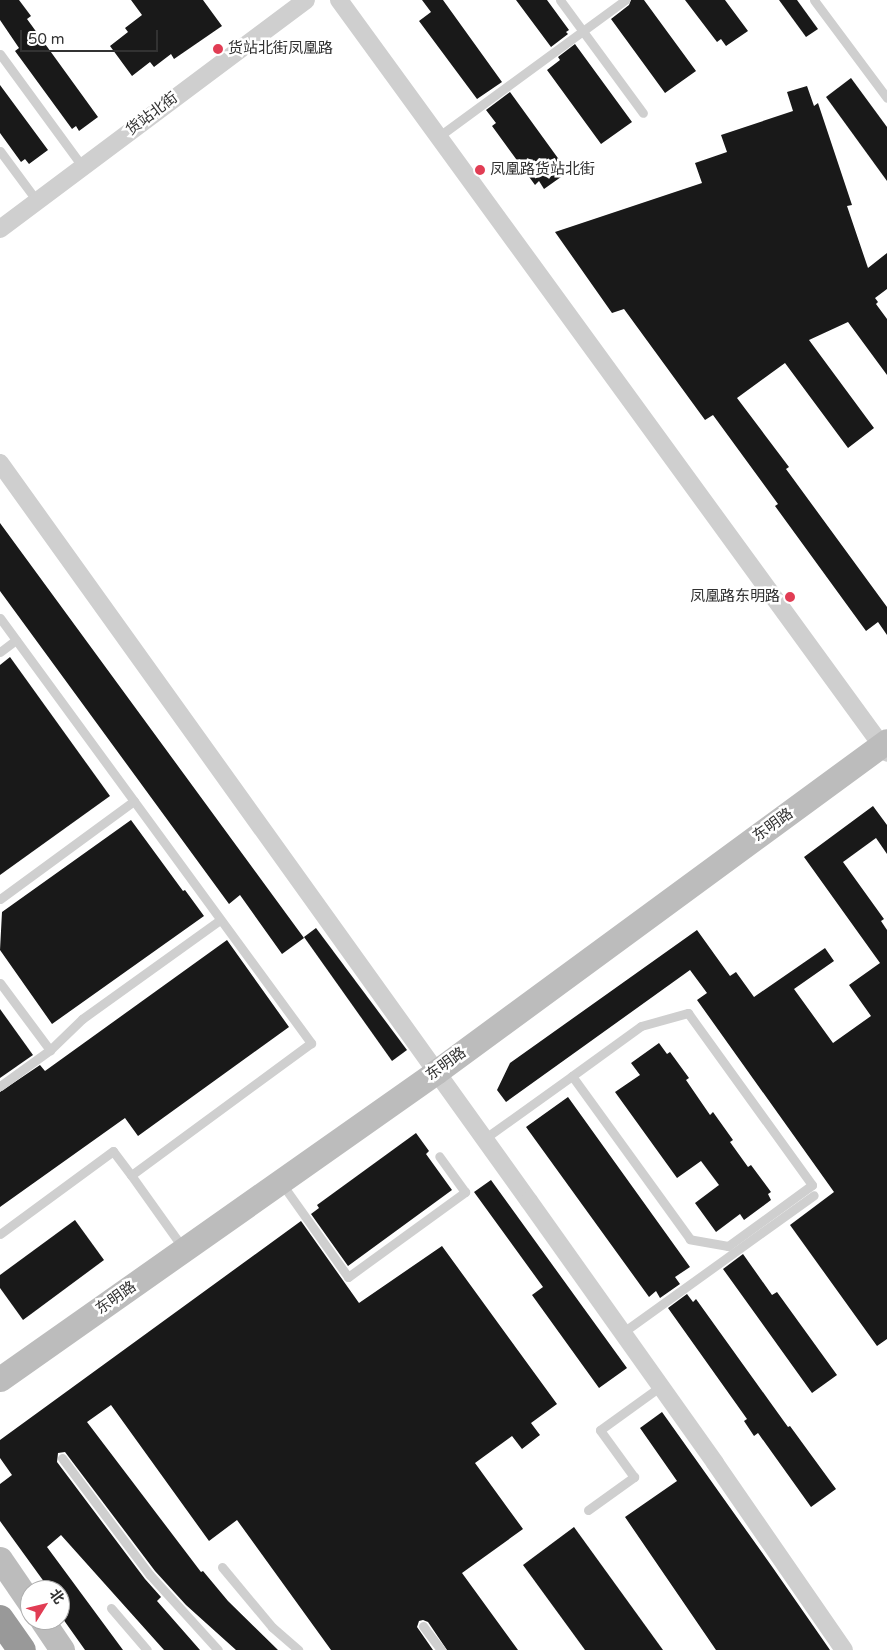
<!DOCTYPE html>
<html>
<head>
<meta charset="utf-8">
<style>
  body { margin:0 }
  #map { position:relative; width:887px; height:1650px; overflow:hidden; background:#fff; font-family:"Varela Round","Noto Sans SC",sans-serif }
  div>[style] { position:absolute }
  .building>* { inset:0; background:#191919 }
  .lane>* { height:9px; margin:-4.5px; padding:0 4.5px; transform-origin:4.5px; border-radius:4.5px; background:#cfcfcf }
  .street>* { height:18px; margin:-9px; padding:0 9px; transform-origin:9px; border-radius:9px; background:#cfcfcf }
  .secondary>* { height:25px; margin:-12.5px; padding:0 12.5px; transform-origin:12.5px; border-radius:12.5px; background:#bcbcbc }
  .highway>* { height:28px; margin:-14px; padding:0 14px; transform-origin:14px; border-radius:14px; background:#999 }
  .dots>* { width:14px; height:14px; translate:-50% -50%; box-sizing:border-box; border:2px solid #fff; border-radius:50% }
  span { translate:-50% -50%; white-space:nowrap; text-align:center; line-height:1.15; -webkit-text-stroke:5px #fff; paint-order:stroke }
  .poi-label { font-size:15px; color:#323232 }
  .left { translate:0 -50%; text-align:left }
  .right { translate:-100% -50%; text-align:right }
  .street-label { font-size:15px; color:#323232 }
  .north { position:absolute; left:20px; top:1580px; width:50px; height:50px; box-sizing:border-box; background:#fff; border:1px solid #adadad; border-radius:50%; rotate:54deg; font-size:14px; font-weight:700; line-height:20px; text-align:center; color:#323232 }
  .north::after { content:''; display:block; margin:auto; width:18px; height:22px; background:#e13d54; clip-path:polygon(50% 0,100% 100%,50% 72%,0 100%) }
  .scale { position:absolute; left:20px; top:30px; width:138px; height:22px; box-sizing:border-box; border:2px solid #323232; border-top:0; padding-left:6px; font-size:15px; line-height:18px; white-space:nowrap; color:#323232; -webkit-text-stroke:4px #fff; paint-order:stroke }
</style>
</head>
<body>
<div id="map">
  <div class="building">
    <div style="clip-path:polygon(0 0,19px 0,31px 16px,27px 19px,98px 117px,79px 131px,76px 126px,72px 129px,15px 51px,19px 48px,0 20px)"></div>
    <div style="clip-path:polygon(131px 0,203px 0,222px 26px,174px 59px,171px 54px,154px 67px,150px 62px,132px 76px,110px 46px,128px 32px,125px 28px,142px 15px)"></div>
    <div style="clip-path:polygon(422px 0,443px 0,502px 82px,477px 99px,419px 21px,431px 12px)"></div>
    <div style="clip-path:polygon(516px 0,547px 0,569px 30px,566px 32px,568px 34px,551px 47px)"></div>
    <div style="clip-path:polygon(631px 0,644px 0,696px 71px,665px 93px,611px 19px,629px 5px)"></div>
    <div style="clip-path:polygon(685px 0,725px 0,748px 31px,726px 46px,721px 39px,717px 42px)"></div>
    <div style="clip-path:polygon(779px 0,797px 0,818px 29px,806px 37px)"></div>
    <div style="clip-path:polygon(575px 44px,632px 122px,601px 144px,547px 70px,560px 60px,558px 57px)"></div>
    <div style="clip-path:polygon(851px 78px,887px 127px,887px 181px,826px 97px)"></div>
    <div style="clip-path:polygon(0 85px,48px 150px,29px 164px,25px 159px,21px 162px,0 133px)"></div>
    <div style="clip-path:polygon(807px 86px,814px 106px,818px 103px,852px 205px,847px 206px,868px 268px,887px 253px,887px 289px,875px 298px,878px 302px,876px 304px,887px 319px,887px 375px,848px 322px,809px 340px,874px 428px,848px 448px,785px 363px,737px 398px,789px 467px,786px 469px,887px 607px,887px 635px,878px 622px,866px 631px,775px 506px,778px 504px,713px 415px,705px 420px,624px 309px,612px 313px,555px 232px,702px 183px,695px 163px,727px 152px,721px 135px,793px 111px,787px 92px)"></div>
    <div style="clip-path:polygon(510px 92px,568px 172px,544px 189px,539px 181px,535px 185px,492px 126px,496px 123px,486px 110px)"></div>
    <div style="clip-path:polygon(0 523px,304px 938px,282px 954px,240px 895px,229px 904px,0 591px)"></div>
    <div style="clip-path:polygon(10px 657px,110px 796px,0 875px,0 665px)"></div>
    <div style="clip-path:polygon(873px 806px,887px 825px,887px 854px,876px 838px,843px 862px,884px 919px,881px 921px,887px 930px,887px 1339px,877px 1346px,790px 1225px,834px 1192px,697px 1000px,707px 993px,690px 970px,506px 1102px,497px 1090px,510px 1063px,697px 930px,730px 976px,736px 972px,754px 997px,825px 948px,834px 961px,794px 989px,833px 1043px,871px 1016px,849px 985px,880px 963px,804px 857px)"></div>
    <div style="clip-path:polygon(131px 820px,183px 891px,185px 890px,204px 916px,52px 1024px,0 950px,2px 912px)"></div>
    <div style="clip-path:polygon(316px 928px,407px 1050px,392px 1061px,304px 937px)"></div>
    <div style="clip-path:polygon(227px 940px,289px 1027px,138px 1136px,125px 1118px,0 1207px,0 1092px,40px 1065px,45px 1071px)"></div>
    <div style="clip-path:polygon(0 1009px,33px 1055px,0 1078px)"></div>
    <div style="clip-path:polygon(659px 1043px,667px 1054px,670px 1052px,689px 1078px,686px 1080px,710px 1115px,713px 1112px,733px 1140px,730px 1142px,748px 1167px,751px 1165px,771px 1192px,768px 1194px,771px 1200px,744px 1220px,740px 1214px,716px 1232px,695px 1203px,719px 1185px,701px 1161px,677px 1178px,615px 1092px,640px 1075px,631px 1063px)"></div>
    <div style="clip-path:polygon(568px 1097px,690px 1267px,675px 1277px,680px 1284px,660px 1298px,656px 1291px,649px 1297px,526px 1127px)"></div>
    <div style="clip-path:polygon(416px 1133px,429px 1151px,426px 1154px,452px 1190px,348px 1266px,311px 1214px,319px 1208px,317px 1205px)"></div>
    <div style="clip-path:polygon(491px 1180px,627px 1368px,599px 1388px,532px 1295px,543px 1287px,474px 1192px)"></div>
    <div style="clip-path:polygon(75px 1220px,104px 1260px,23px 1320px,0 1288px,0 1275px)"></div>
    <div style="clip-path:polygon(301px 1221px,359px 1303px,442px 1246px,557px 1404px,531px 1423px,540px 1435px,522px 1449px,512px 1436px,475px 1463px,523px 1529px,462px 1573px,518px 1650px,447px 1650px,428px 1622px,423px 1620px,419px 1621px,417px 1627px,433px 1650px,331px 1650px,237px 1520px,209px 1541px,111px 1405px,87px 1422px,201px 1572px,203px 1571px,228px 1601px,278px 1650px,236px 1650px,186px 1605px,155px 1571px,65px 1452px,58px 1453px,57px 1462px,145px 1579px,161px 1597px,157px 1601px,200px 1650px,164px 1650px,61px 1535px,47px 1547px,123px 1650px,85px 1650px,63px 1619px,68px 1615px,60px 1604px,60px 1590px,50px 1590px,0 1521px,0 1484px,12px 1475px,0 1458px,0 1440px)"></div>
    <div style="clip-path:polygon(743px 1254px,772px 1295px,777px 1292px,837px 1375px,812px 1393px,723px 1269px)"></div>
    <div style="clip-path:polygon(687px 1294px,693px 1302px,696px 1299px,770px 1402px,788px 1427px,790px 1426px,836px 1489px,811px 1507px,758px 1433px,754px 1436px,744px 1421px,747px 1419px,668px 1308px)"></div>
    <div style="clip-path:polygon(662px 1412px,773px 1568px,830px 1650px,716px 1650px,625px 1517px,677px 1481px,640px 1428px)"></div>
    <div style="clip-path:polygon(574px 1527px,663px 1650px,585px 1650px,523px 1565px)"></div>
  </div>
  <div class="lane">
    <div style="left:560px;top:0;width:140px;rotate:53.7deg"></div>
    <div style="left:814px;top:0;width:122px;rotate:53.3deg"></div>
    <div style="left:0;top:54px;width:139px;rotate:53.8deg"></div>
    <div style="left:438px;top:137px;width:232px;rotate:-36.2deg"></div>
    <div style="left:0;top:151px;width:62px;rotate:53.5deg"></div>
    <div style="left:0;top:618px;width:527px;rotate:53.8deg"></div>
    <div style="left:311px;top:1043px;width:223px;rotate:143.7deg"></div>
    <div style="left:131px;top:1175px;width:30px;rotate:-127deg"></div>
    <div style="left:113px;top:1151px;width:140px;rotate:143.7deg"></div>
    <div style="left:0;top:652px;width:20px;rotate:-37deg"></div>
    <div style="left:0;top:899px;width:166px;rotate:-36.2deg"></div>
    <div style="left:0;top:983px;width:84px;rotate:53.3deg"></div>
    <div style="left:0;top:1086px;width:62px;rotate:-35.8deg"></div>
    <div style="left:50px;top:1050px;width:45px;rotate:-44.1deg"></div>
    <div style="left:82px;top:1019px;width:170px;rotate:-35.7deg"></div>
    <div style="left:484px;top:1139px;width:108px;rotate:-35.6deg"></div>
    <div style="left:572px;top:1076px;width:85px;rotate:-35.9deg"></div>
    <div style="left:641px;top:1026px;width:49px;rotate:-15.5deg"></div>
    <div style="left:688px;top:1013px;width:212px;rotate:54.2deg"></div>
    <div style="left:812px;top:1185px;width:104px;rotate:144deg"></div>
    <div style="left:728px;top:1246px;width:39px;rotate:-170deg"></div>
    <div style="left:690px;top:1239px;width:201px;rotate:-125.9deg"></div>
    <div style="left:131px;top:1175px;width:90px;rotate:54.5deg"></div>
    <div style="left:282px;top:1184px;width:114px;rotate:54.6deg"></div>
    <div style="left:348px;top:1277px;width:145px;rotate:-36deg"></div>
    <div style="left:465px;top:1192px;width:44px;rotate:-125.8deg"></div>
    <div style="left:622px;top:1333px;width:236px;rotate:-35.7deg"></div>
    <div style="left:62px;top:1458px;width:146px;rotate:53.1deg"></div>
    <div style="left:150px;top:1575px;width:101px;rotate:47.8deg"></div>
    <div style="left:588px;top:1510px;width:57px;rotate:-35.7deg"></div>
    <div style="left:634px;top:1477px;width:58px;rotate:-125.9deg"></div>
    <div style="left:600px;top:1430px;width:75px;rotate:-35.8deg"></div>
    <div style="left:222px;top:1567px;width:78px;rotate:50.2deg"></div>
    <div style="left:272px;top:1627px;width:35px;rotate:41deg"></div>
    <div style="left:111px;top:1608px;width:55px;rotate:49.4deg"></div>
    <div style="left:423px;top:1626px;width:30px;rotate:53deg"></div>
  </div>
  <div class="street">
    <div style="left:339px;top:0;width:931px;rotate:53.95deg"></div>
    <div style="left:0;top:229px;width:382px;rotate:-36.8deg"></div>
    <div style="left:0;top:463px;width:908px;rotate:54.37deg"></div>
    <div style="left:529px;top:1201px;width:321px;rotate:54.6deg"></div>
    <div style="left:715px;top:1463px;width:227px;rotate:55.4deg"></div>
  </div>
  <div class="secondary">
    <div style="left:0;top:1379px;width:533px;rotate:-35.15deg"></div>
    <div style="left:436px;top:1072px;width:559px;rotate:-36.28deg"></div>
    <div style="left:0;top:1559px;width:53px;rotate:55.7deg"></div>
    <div style="left:42px;top:1620px;width:36px;rotate:56deg"></div>
  </div>
  <div class="highway">
    <div style="left:0;top:1619px;width:38px;rotate:55deg"></div>
  </div>
  <div class="dots">
    <div style="left:218px;top:49px;background:#e13d54"></div>
    <div style="left:480px;top:170px;background:#e13d54"></div>
    <div style="left:790px;top:597px;background:#e13d54"></div>
  </div>
  <div class="poi-label">
    <span class="left" style="left:228px;top:49px">货站北街凤凰路</span>
    <span class="left" style="left:490px;top:170px">凤凰路货站北街</span>
    <span class="right" style="left:780px;top:597px">凤凰路东明路</span>
  </div>
  <div class="street-label">
    <span style="left:152px;top:114px;rotate:-37deg">货站北街</span>
    <span style="left:773px;top:825px;rotate:-36deg">东明路</span>
    <span style="left:446px;top:1064px;rotate:-36deg">东明路</span>
    <span style="left:116px;top:1298px;rotate:-35deg">东明路</span>
  </div>
  <div class="north">北</div>
  <div class="scale">50 m</div>
</div>
</body>
</html>
